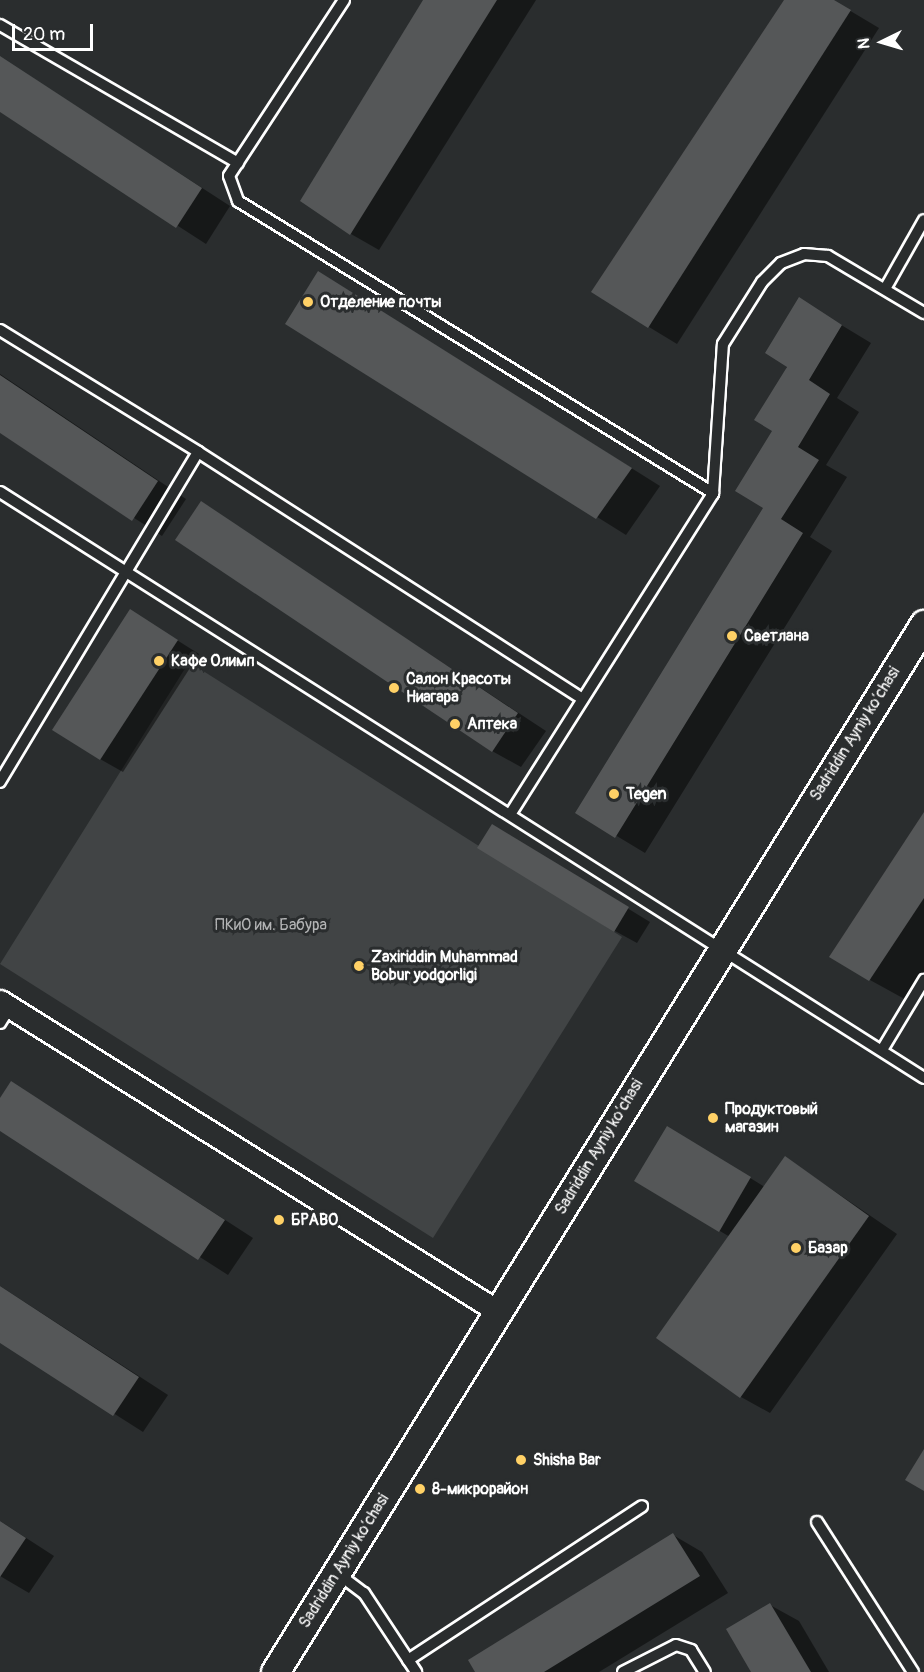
<!DOCTYPE html>
<html>
<head>
<meta charset="utf-8">
<style>
  body { margin:0 }
  #map { position:relative; width:924px; height:1672px; overflow:hidden; background:#2a2d2e; font-family:Pangolin,sans-serif }
  div>[style] { position:absolute }
  .green>* { inset:0; background:#414445 }
  .shadow>* { inset:0; background:#0007 }
  .building>* { inset:0; background:#555758 }
  .roads { filter:drop-shadow(2px 0 #fff) drop-shadow(-2px 0 #fff) drop-shadow(0 2px #fff) drop-shadow(0 -2px #fff) }
  .service>* { height:10px; margin:-5px; padding:0 5px; transform-origin:5px; border-radius:5px; background:#2a2d2e }
  .minor>* { height:21px; margin:-10.5px; padding:0 10.5px; transform-origin:10.5px; border-radius:10.5px; background:#2a2d2e }
  .tertiary>* { height:27px; margin:-13.5px; padding:0 13.5px; transform-origin:13.5px; border-radius:13.5px; background:#2a2d2e }
  .dots>* { width:16px; height:16px; translate:-50% -50%; box-sizing:border-box; border:3px solid #2a2d2e; border-radius:50% }
  span { translate:-50% -50%; white-space:nowrap; text-align:center; line-height:1.15; -webkit-text-stroke:6px #2a2d2e; paint-order:stroke }
  .poi-label { font-size:16px; color:#fff; font-weight:700 }
  .left { translate:0 -50%; text-align:left }
  .street-label { font-size:16px; color:#fff }
  .park-label { font-size:16px; color:#b3b4b5 }
  .north { position:absolute; left:852px; top:12px; width:60px; height:60px; -webkit-text-stroke:4px #2a2d2e; paint-order:stroke; rotate:265deg; font-size:16px; font-weight:700; line-height:24px; text-align:center; color:#fff }
  .north::after { content:''; display:block; margin:auto; width:21px; height:27px; background:#fff; clip-path:polygon(50% 0,100% 100%,50% 72%,0 100%) }
  .scale { position:absolute; left:12px; top:24px; width:81px; height:27px; box-sizing:border-box; border:3px solid #fff; border-top:0; padding-left:8px; font-size:18px; line-height:21px; white-space:nowrap; color:#fff; -webkit-text-stroke:4px #2a2d2e; paint-order:stroke }
</style>
</head>
<body>
<div id="map">
  <div class="green">
    <div style="clip-path:polygon(189px 662px,622px 937px,433px 1238px,0 964px)"></div>
  </div>
  <div class="shadow">
    <div style="clip-path:polygon(425px 0,536px 0,379px 250px,351px 234px)"></div>
    <div style="clip-path:polygon(786px 0,832px 0,879px 28px,677px 344px,649px 327px)"></div>
    <div style="clip-path:polygon(0 57px,230px 206px,206px 244px,0 111px)"></div>
    <div style="clip-path:polygon(347px 290px,660px 486px,626px 535px,287px 323px)"></div>
    <div style="clip-path:polygon(800px 300px,871px 343px,837px 398px,859px 412px,826px 465px,847px 477px,810px 537px,832px 551px,645px 853px,577px 812px,765px 508px,774px 430px)"></div>
    <div style="clip-path:polygon(0 374px,186px 499px,162px 536px,0 431px)"></div>
    <div style="clip-path:polygon(201px 503px,546px 731px,521px 767px,492px 751px)"></div>
    <div style="clip-path:polygon(131px 611px,199px 654px,123px 772px,100px 759px)"></div>
    <div style="clip-path:polygon(924px 815px,924px 981px,910px 1002px,870px 980px)"></div>
    <div style="clip-path:polygon(514px 839px,650px 922px,637px 943px,615px 931px)"></div>
    <div style="clip-path:polygon(0 1100px,40px 1100px,253px 1238px,228px 1275px,0 1129px)"></div>
    <div style="clip-path:polygon(690px 1141px,765px 1187px,786px 1158px,897px 1234px,770px 1413px,741px 1397px,730px 1237px,636px 1181px)"></div>
    <div style="clip-path:polygon(0 1286px,168px 1395px,143px 1432px,0 1341px)"></div>
    <div style="clip-path:polygon(0 1521px,54px 1556px,29px 1593px,0 1576px)"></div>
    <div style="clip-path:polygon(673px 1535px,702px 1552px,728px 1593px,599px 1672px,477px 1672px)"></div>
    <div style="clip-path:polygon(770px 1605px,799px 1621px,829px 1672px,753px 1672px)"></div>
  </div>
  <div class="building">
    <div style="clip-path:polygon(423px 0,497px 0,350px 235px,300px 201px)"></div>
    <div style="clip-path:polygon(784px 0,834px 0,851px 10px,648px 328px,591px 292px)"></div>
    <div style="clip-path:polygon(0 56px,202px 188px,176px 228px,0 112px)"></div>
    <div style="clip-path:polygon(318px 271px,632px 468px,596px 519px,285px 324px)"></div>
    <div style="clip-path:polygon(799px 297px,842px 325px,809px 380px,830px 394px,798px 447px,819px 460px,781px 519px,803px 533px,615px 838px,575px 813px,763px 508px,735px 491px,772px 431px,754px 420px,787px 367px,765px 353px)"></div>
    <div style="clip-path:polygon(0 375px,158px 481px,132px 521px,0 433px)"></div>
    <div style="clip-path:polygon(201px 501px,518px 713px,492px 752px,175px 540px)"></div>
    <div style="clip-path:polygon(130px 609px,178px 640px,100px 760px,52px 730px)"></div>
    <div style="clip-path:polygon(924px 812px,924px 898px,869px 981px,829px 957px)"></div>
    <div style="clip-path:polygon(492px 824px,629px 907px,614px 932px,477px 848px)"></div>
    <div style="clip-path:polygon(11px 1081px,225px 1220px,198px 1260px,0 1131px,0 1098px)"></div>
    <div style="clip-path:polygon(667px 1126px,751px 1177px,719px 1232px,634px 1181px)"></div>
    <div style="clip-path:polygon(785px 1156px,869px 1216px,740px 1398px,656px 1338px)"></div>
    <div style="clip-path:polygon(0 1286px,139px 1377px,113px 1416px,0 1343px)"></div>
    <div style="clip-path:polygon(924px 1449px,924px 1491px,905px 1480px)"></div>
    <div style="clip-path:polygon(0 1521px,26px 1538px,0 1577px)"></div>
    <div style="clip-path:polygon(673px 1533px,700px 1576px,544px 1672px,475px 1672px,468px 1660px)"></div>
    <div style="clip-path:polygon(770px 1603px,811px 1672px,751px 1672px,726px 1629px)"></div>
  </div>
  <div class="roads">
    <div class="service">
      <div style="left:344px;top:0;width:210px;rotate:123.2deg"></div>
      <div style="left:229px;top:176px;width:27px;rotate:70deg"></div>
      <div style="left:238px;top:201px;width:558px;rotate:31.58deg"></div>
      <div style="left:0;top:25px;width:275px;rotate:30.1deg"></div>
      <div style="left:885px;top:289px;width:79px;rotate:-60.5deg"></div>
      <div style="left:0;top:330px;width:233px;rotate:31.6deg"></div>
      <div style="left:198px;top:452px;width:385px;rotate:121deg"></div>
      <div style="left:198px;top:452px;width:457px;rotate:32.7deg"></div>
      <div style="left:0;top:492px;width:1094px;rotate:32.38deg"></div>
      <div style="left:511px;top:813px;width:378px;rotate:-57.7deg"></div>
      <div style="left:713px;top:493px;width:149px;rotate:-86.2deg"></div>
      <div style="left:723px;top:344px;width:73px;rotate:-57.8deg"></div>
      <div style="left:762px;top:282px;width:27px;rotate:-45deg"></div>
      <div style="left:781px;top:263px;width:25px;rotate:-21deg"></div>
      <div style="left:804px;top:254px;width:24px;rotate:5deg"></div>
      <div style="left:828px;top:256px;width:112px;rotate:30.7deg"></div>
      <div style="left:0;top:1023px;width:19px;rotate:-58deg"></div>
      <div style="left:882px;top:1050px;width:82px;rotate:-59deg"></div>
      <div style="left:817px;top:1522px;width:178px;rotate:57.4deg"></div>
      <div style="left:337px;top:1573px;width:34px;rotate:37deg"></div>
      <div style="left:364px;top:1593px;width:95px;rotate:56.6deg"></div>
      <div style="left:408px;top:1660px;width:280px;rotate:-33.3deg"></div>
      <div style="left:623px;top:1672px;width:59px;rotate:-27deg"></div>
      <div style="left:676px;top:1645px;width:16px;rotate:18deg"></div>
      <div style="left:691px;top:1650px;width:26px;rotate:58deg"></div>
    </div>
    <div class="minor">
      <div style="left:0;top:1001px;width:588px;rotate:31.93deg"></div>
    </div>
    <div class="tertiary">
      <div style="left:275px;top:1672px;width:1233px;rotate:-58.23deg"></div>
    </div>
  </div>
  <div class="dots">
    <div style="left:308px;top:302px;background:#ffd166"></div>
    <div style="left:732px;top:636px;background:#ffd166"></div>
    <div style="left:159px;top:661px;background:#ffd166"></div>
    <div style="left:394px;top:688px;background:#ffd166"></div>
    <div style="left:455px;top:724px;background:#ffd166"></div>
    <div style="left:614px;top:794px;background:#ffd166"></div>
    <div style="left:359px;top:966px;background:#ffd166"></div>
    <div style="left:713px;top:1118px;background:#ffd166"></div>
    <div style="left:279px;top:1220px;background:#ffd166"></div>
    <div style="left:796px;top:1248px;background:#ffd166"></div>
    <div style="left:521px;top:1460px;background:#ffd166"></div>
    <div style="left:420px;top:1489px;background:#ffd166"></div>
  </div>
  <div class="poi-label">
    <span class="left" style="left:320px;top:302px">Отделение почты</span>
    <span class="left" style="left:744px;top:636px">Светлана</span>
    <span class="left" style="left:171px;top:661px">Кафе Олимп</span>
    <span class="left" style="left:406px;top:688px">Салон Красоты<br>Ниагара</span>
    <span class="left" style="left:467px;top:724px">Аптека</span>
    <span class="left" style="left:626px;top:794px">Tegen</span>
    <span class="left" style="left:371px;top:966px">Zaxiriddin Muhammad<br>Bobur yodgorligi</span>
    <span class="left" style="left:725px;top:1118px">Продуктовый<br>магазин</span>
    <span class="left" style="left:291px;top:1220px">БРАВО</span>
    <span class="left" style="left:808px;top:1248px">Базар</span>
    <span class="left" style="left:533px;top:1460px">Shisha Bar</span>
    <span class="left" style="left:432px;top:1489px">8-микрорайон</span>
  </div>
  <div class="street-label">
    <span style="left:855px;top:734px;rotate:-58deg">Sadriddin Ayniy ko‘chasi</span>
    <span style="left:599px;top:1147px;rotate:-59deg">Sadriddin Ayniy ko‘chasi</span>
    <span style="left:344px;top:1561px;rotate:-58deg">Sadriddin Ayniy ko‘chasi</span>
  </div>
  <div class="park-label">
    <span style="left:271px;top:925px">ПКиО им. Бабура</span>
  </div>
  <div class="north">N</div>
  <div class="scale">20 m</div>
</div>
</body>
</html>
